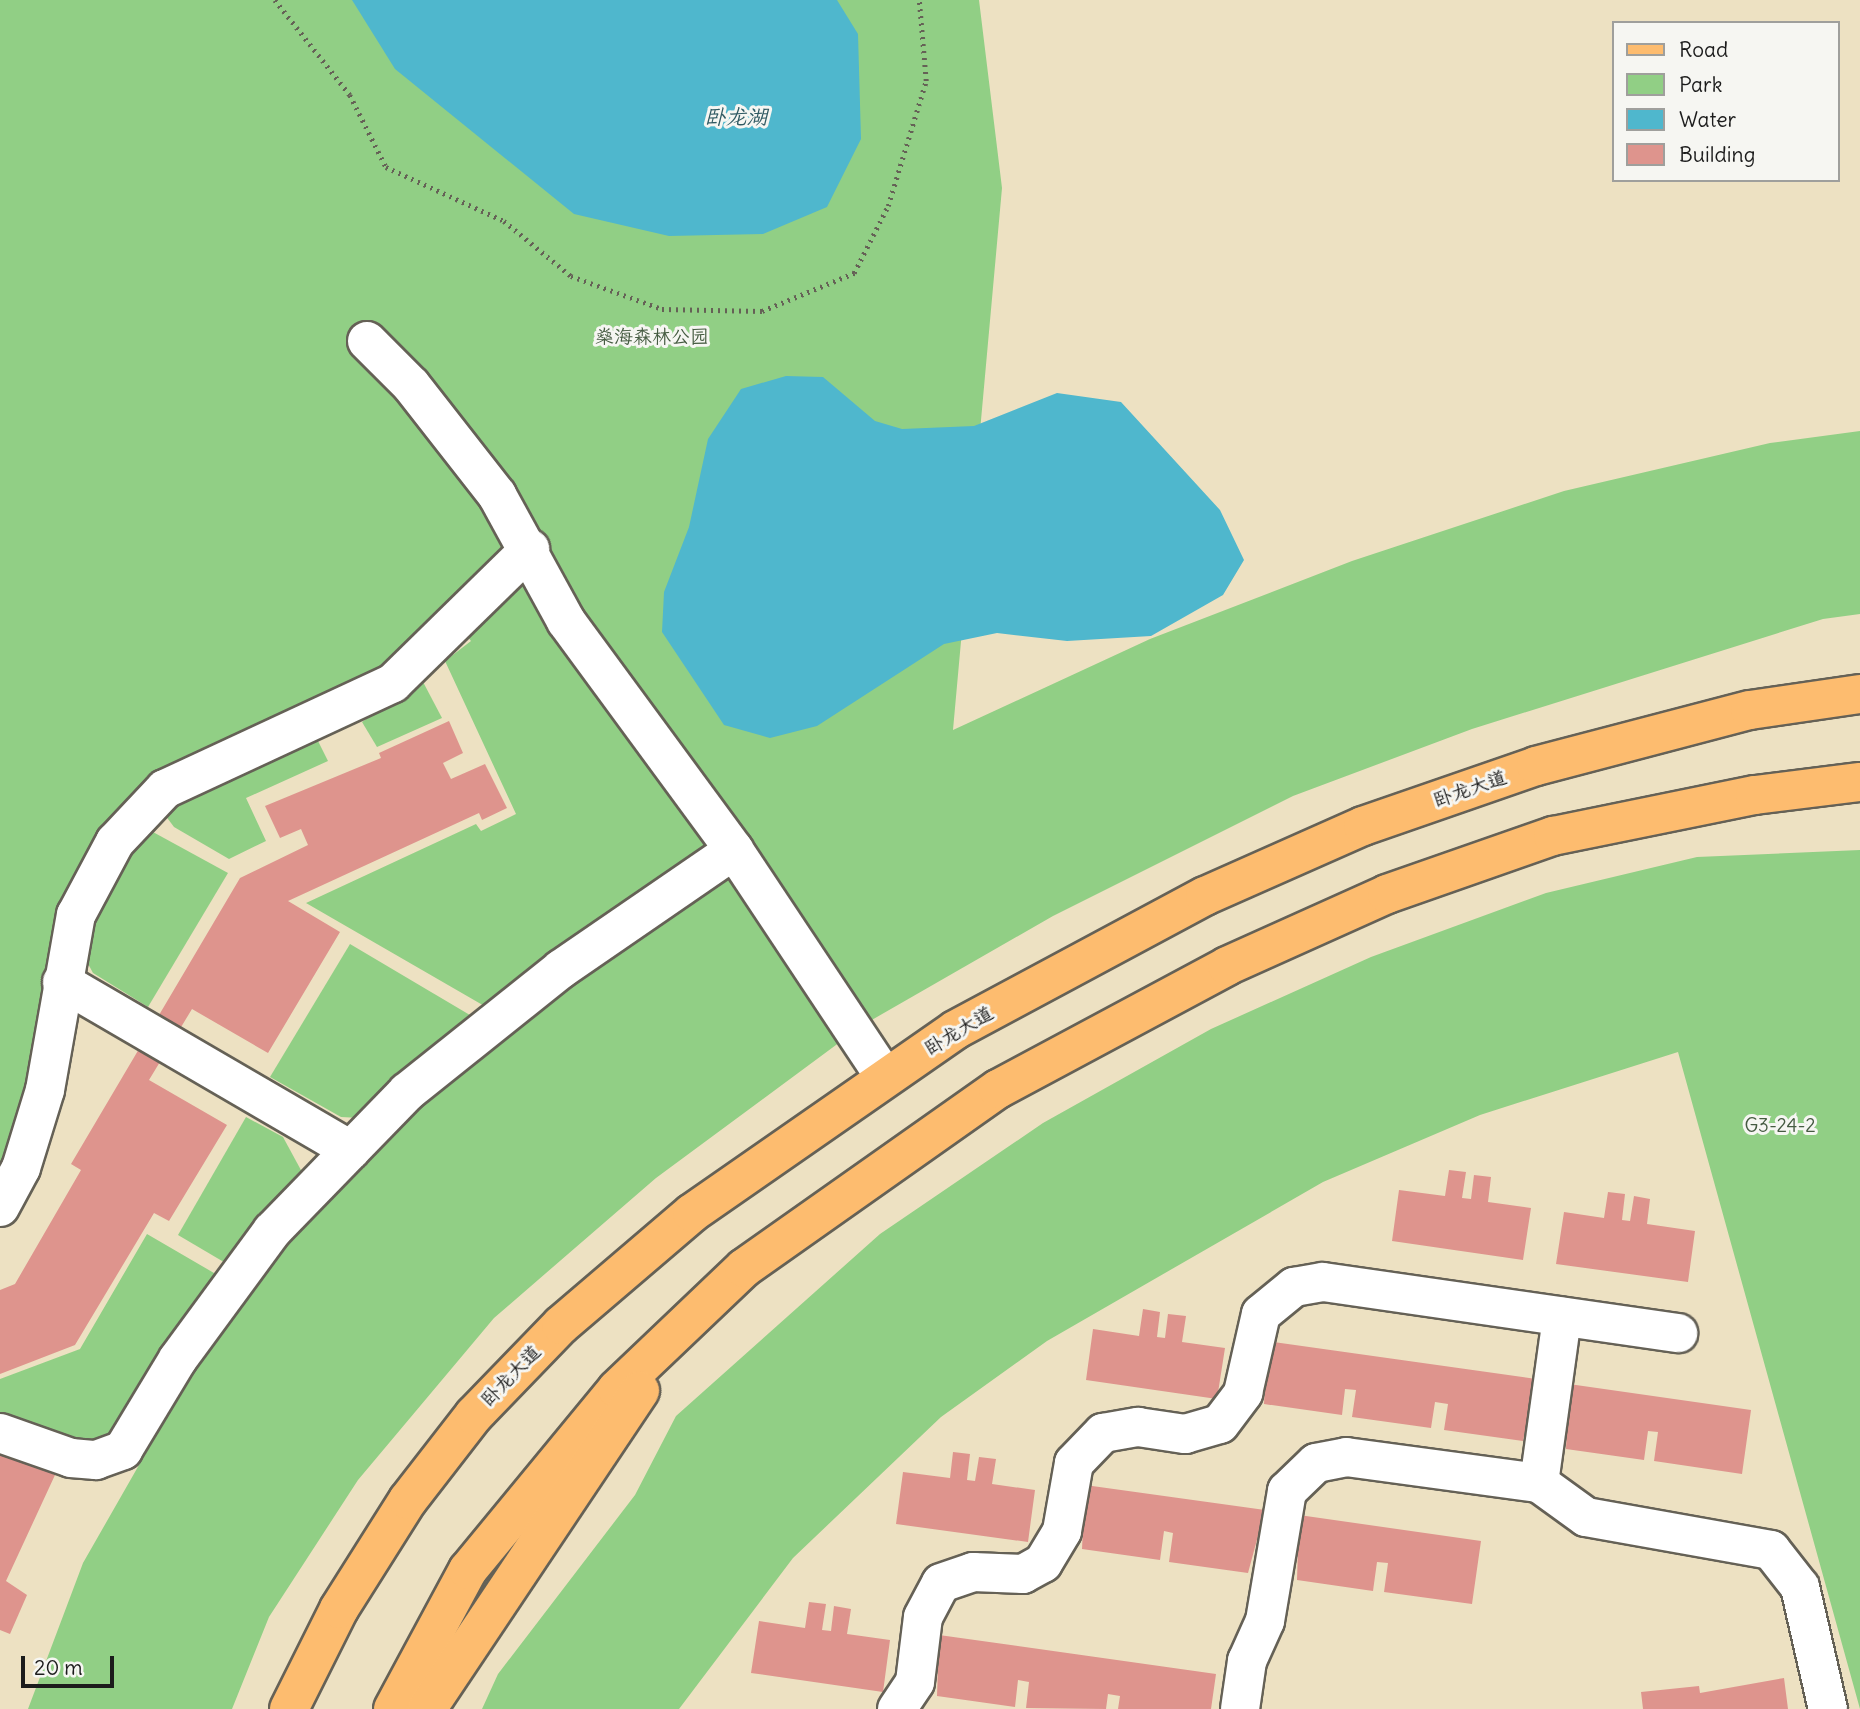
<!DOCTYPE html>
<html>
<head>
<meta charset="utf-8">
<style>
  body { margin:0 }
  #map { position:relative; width:1860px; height:1709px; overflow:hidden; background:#ede1c2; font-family:Delius,"LXGW WenKai TC",sans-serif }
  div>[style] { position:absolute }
  .green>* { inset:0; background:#91cf85 }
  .water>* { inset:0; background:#4fb7cd }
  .building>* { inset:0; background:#de948d }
  .path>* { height:4.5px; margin-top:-2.25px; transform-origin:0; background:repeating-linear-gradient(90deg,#656156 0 2px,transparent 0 7px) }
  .roads { filter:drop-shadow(2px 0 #656156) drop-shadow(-2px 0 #656156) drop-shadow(0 2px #656156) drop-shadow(0 -2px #656156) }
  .minor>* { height:38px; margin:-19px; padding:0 19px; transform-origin:19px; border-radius:19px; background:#fff }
  .major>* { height:38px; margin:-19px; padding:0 19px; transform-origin:19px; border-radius:19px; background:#fdbc6f }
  span { translate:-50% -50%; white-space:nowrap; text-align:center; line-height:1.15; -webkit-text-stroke:6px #f6f6f2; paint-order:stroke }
  .park-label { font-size:19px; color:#455b41 }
  .street-label { font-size:19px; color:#1c1c1c }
  .water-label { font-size:21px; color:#305a63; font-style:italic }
  .legend { position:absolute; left:1612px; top:21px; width:228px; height:161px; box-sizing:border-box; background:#f6f6f2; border:2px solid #9f9f9c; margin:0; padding:9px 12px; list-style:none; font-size:21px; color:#1c1c1c }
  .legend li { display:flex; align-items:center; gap:14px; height:35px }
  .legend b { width:35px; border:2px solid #9f9f9c }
  .scale { position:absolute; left:21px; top:1656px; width:93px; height:32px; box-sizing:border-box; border:4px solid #1c1c1c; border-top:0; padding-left:9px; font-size:21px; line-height:24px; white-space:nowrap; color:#1c1c1c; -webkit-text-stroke:5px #f6f6f2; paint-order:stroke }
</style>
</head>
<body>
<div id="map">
  <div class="green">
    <div style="clip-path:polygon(0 0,979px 0,1002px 188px,953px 730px,1150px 639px,1352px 561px,1564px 491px,1770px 443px,1860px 431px,1860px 614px,1823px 619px,1472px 729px,1293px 796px,1053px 916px,863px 1025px,656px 1178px,494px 1318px,358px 1480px,269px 1617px,232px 1709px,28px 1709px,83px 1563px,195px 1367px,286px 1241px,493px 1011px,306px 903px,476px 824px,481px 831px,516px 814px,445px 661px,471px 641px,443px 606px,373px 675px,127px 805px,0 1173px)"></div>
    <div style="clip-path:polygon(422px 680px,442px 718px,377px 747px,362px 722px)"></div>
    <div style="clip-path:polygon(317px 739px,328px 761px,246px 798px,266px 841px,229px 859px,174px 827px,159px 807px)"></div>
    <div style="clip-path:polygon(142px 826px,228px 873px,148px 1007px,93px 973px,86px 960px,85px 926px)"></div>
    <div style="clip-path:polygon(1860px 850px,1860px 1709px,1678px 1052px,1480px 1115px,1323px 1182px,1047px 1341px,941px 1417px,793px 1558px,679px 1709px,482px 1709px,498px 1674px,635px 1495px,676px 1416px,880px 1234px,1043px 1123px,1211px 1029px,1371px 957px,1546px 893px,1697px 857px)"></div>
    <div style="clip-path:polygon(350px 944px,480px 1021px,360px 1118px,341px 1117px,270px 1077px)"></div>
    <div style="clip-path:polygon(246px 1117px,283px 1137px,302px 1172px,300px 1187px,234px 1268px,178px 1235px)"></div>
    <div style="clip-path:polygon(147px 1234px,226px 1280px,144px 1396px,97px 1450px,0 1421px,0 1379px,80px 1349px)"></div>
  </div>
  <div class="water">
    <div style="clip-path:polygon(352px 0,837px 0,858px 34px,861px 139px,827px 207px,763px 234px,669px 236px,574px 214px,395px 69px)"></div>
    <div style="clip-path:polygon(786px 376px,823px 377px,875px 421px,902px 429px,974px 426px,1057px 393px,1121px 402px,1220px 510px,1244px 560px,1223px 595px,1151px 636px,1067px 641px,997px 633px,944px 644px,817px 726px,770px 738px,724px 725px,662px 632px,664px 592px,689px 527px,708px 439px,741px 389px)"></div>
  </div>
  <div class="building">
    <div style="clip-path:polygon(449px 721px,463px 753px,443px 763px,451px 779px,485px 764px,507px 808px,482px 820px,479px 813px,288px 901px,340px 932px,268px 1053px,192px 1009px,149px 1080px,227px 1125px,169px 1221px,154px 1213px,75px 1345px,0 1374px,0 1290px,15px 1284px,81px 1170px,71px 1164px,240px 878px,308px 845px,301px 829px,280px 838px,265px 806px,381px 758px,379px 753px)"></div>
    <div style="clip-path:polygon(1449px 1170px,1466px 1172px,1462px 1198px,1471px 1199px,1474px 1175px,1491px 1177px,1488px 1202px,1531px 1208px,1523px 1260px,1392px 1241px,1399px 1190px,1445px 1196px)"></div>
    <div style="clip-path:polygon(1608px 1192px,1625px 1194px,1622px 1220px,1630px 1221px,1634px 1196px,1650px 1199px,1647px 1224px,1695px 1231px,1688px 1282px,1556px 1264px,1564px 1212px,1604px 1218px)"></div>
    <div style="clip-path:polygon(1143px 1309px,1160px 1312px,1157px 1337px,1165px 1338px,1168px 1314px,1186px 1316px,1182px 1342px,1225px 1348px,1217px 1399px,1086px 1380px,1093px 1329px,1139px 1336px)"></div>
    <div style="clip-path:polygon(1267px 1341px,1536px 1379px,1523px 1441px,1444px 1430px,1448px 1404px,1435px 1402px,1431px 1428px,1352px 1417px,1356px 1390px,1345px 1389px,1342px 1415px,1264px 1404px)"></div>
    <div style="clip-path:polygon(1569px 1384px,1751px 1410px,1742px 1474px,1654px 1461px,1658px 1432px,1648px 1431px,1644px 1460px,1566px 1449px)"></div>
    <div style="clip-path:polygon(0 1451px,55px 1475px,6px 1581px,27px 1595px,10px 1634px,0 1630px)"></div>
    <div style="clip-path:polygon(953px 1452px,970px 1454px,967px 1480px,975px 1481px,979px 1457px,996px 1459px,992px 1484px,1035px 1490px,1028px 1542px,896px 1524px,903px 1472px,950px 1478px)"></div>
    <div style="clip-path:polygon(1085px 1485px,1265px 1510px,1248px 1573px,1169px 1562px,1173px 1533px,1164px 1531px,1160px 1560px,1082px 1549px)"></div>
    <div style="clip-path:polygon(1299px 1515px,1481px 1541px,1472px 1604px,1384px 1592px,1388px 1563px,1377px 1562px,1373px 1591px,1297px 1580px)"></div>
    <div style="clip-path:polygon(809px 1602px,826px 1604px,822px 1630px,831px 1631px,834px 1606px,851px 1609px,847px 1634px,890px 1640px,883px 1692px,751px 1673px,759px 1621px,805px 1628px)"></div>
    <div style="clip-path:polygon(939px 1635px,1216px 1674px,1211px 1709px,1118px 1709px,1120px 1696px,1108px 1694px,1106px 1709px,1026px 1708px,1029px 1682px,1018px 1680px,1015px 1707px,937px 1696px)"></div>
    <div style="clip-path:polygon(1784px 1678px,1788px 1709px,1643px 1709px,1641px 1692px,1699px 1686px,1700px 1693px)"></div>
  </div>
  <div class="path">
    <div style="left:275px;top:0;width:121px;rotate:51.7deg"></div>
    <div style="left:350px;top:95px;width:80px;rotate:63.4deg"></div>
    <div style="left:386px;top:167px;width:130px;rotate:24.6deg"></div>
    <div style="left:504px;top:221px;width:87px;rotate:39.4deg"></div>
    <div style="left:571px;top:276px;width:97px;rotate:19.9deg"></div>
    <div style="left:662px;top:309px;width:100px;rotate:1.1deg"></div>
    <div style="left:762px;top:311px;width:100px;rotate:-22.4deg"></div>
    <div style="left:854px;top:273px;width:75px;rotate:-63.1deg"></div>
    <div style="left:888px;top:206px;width:131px;rotate:-73.1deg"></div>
    <div style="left:926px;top:81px;width:81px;rotate:-94.9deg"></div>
  </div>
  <div class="roads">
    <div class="minor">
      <div style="left:367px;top:341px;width:62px;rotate:45deg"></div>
      <div style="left:411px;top:385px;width:140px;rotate:52deg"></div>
      <div style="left:497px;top:495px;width:144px;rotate:61.3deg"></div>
      <div style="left:566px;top:621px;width:284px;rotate:53.7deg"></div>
      <div style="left:734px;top:850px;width:273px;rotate:56.4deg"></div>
      <div style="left:62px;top:982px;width:334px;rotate:30.2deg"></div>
      <div style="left:0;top:1207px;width:44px;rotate:-61.7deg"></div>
      <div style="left:21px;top:1168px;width:82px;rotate:-72.9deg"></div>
      <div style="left:45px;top:1090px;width:178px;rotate:-80deg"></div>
      <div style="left:76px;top:915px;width:83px;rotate:-61.9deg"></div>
      <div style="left:115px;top:842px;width:73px;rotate:-46.7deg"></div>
      <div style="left:165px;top:789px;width:251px;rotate:-24.9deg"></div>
      <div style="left:393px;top:683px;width:192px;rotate:-44.4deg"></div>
      <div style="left:0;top:1433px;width:75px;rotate:19.4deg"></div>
      <div style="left:71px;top:1458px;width:25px;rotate:5deg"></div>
      <div style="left:96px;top:1460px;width:29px;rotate:-20deg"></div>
      <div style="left:123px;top:1450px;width:106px;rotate:-58.9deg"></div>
      <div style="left:178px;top:1359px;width:159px;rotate:-53.7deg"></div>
      <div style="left:272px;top:1231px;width:194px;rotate:-45.8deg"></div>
      <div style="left:407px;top:1092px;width:197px;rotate:-38.6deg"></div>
      <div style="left:561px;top:969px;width:210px;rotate:-34.5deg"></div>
      <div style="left:1539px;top:1483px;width:168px;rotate:-82.1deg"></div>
      <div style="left:897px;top:1709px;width:32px;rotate:-56deg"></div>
      <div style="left:915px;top:1682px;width:65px;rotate:-83deg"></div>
      <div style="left:923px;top:1617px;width:38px;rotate:-62deg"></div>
      <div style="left:941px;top:1583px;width:34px;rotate:-19deg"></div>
      <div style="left:973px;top:1572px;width:50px;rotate:2.3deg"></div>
      <div style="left:1023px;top:1574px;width:23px;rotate:-29deg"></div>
      <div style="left:1043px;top:1563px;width:37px;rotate:-59deg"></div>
      <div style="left:1062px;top:1531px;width:69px;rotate:-80deg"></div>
      <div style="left:1074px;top:1463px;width:42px;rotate:-46deg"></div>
      <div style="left:1103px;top:1433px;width:36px;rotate:-10deg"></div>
      <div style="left:1138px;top:1427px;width:48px;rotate:8.5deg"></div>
      <div style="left:1185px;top:1434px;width:36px;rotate:-16deg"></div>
      <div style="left:1220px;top:1424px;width:39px;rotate:-53deg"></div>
      <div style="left:1243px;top:1393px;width:81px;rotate:-77.2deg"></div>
      <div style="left:1261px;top:1314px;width:43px;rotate:-39.3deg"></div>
      <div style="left:1294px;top:1287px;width:29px;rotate:-10deg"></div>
      <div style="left:1323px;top:1282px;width:359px;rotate:8.2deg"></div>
      <div style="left:1240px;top:1709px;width:49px;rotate:-81.7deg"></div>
      <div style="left:1247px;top:1661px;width:44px;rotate:-65.8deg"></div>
      <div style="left:1265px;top:1621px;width:132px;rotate:-80.4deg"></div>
      <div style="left:1287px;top:1491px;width:40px;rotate:-44deg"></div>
      <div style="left:1316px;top:1463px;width:31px;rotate:-11deg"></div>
      <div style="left:1346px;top:1457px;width:195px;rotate:7.7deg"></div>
      <div style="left:1539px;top:1483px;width:58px;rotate:35.9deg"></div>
      <div style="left:1586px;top:1517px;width:188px;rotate:10.1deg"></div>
      <div style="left:1771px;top:1550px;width:47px;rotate:51.9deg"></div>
      <div style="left:1800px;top:1587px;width:125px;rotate:77.1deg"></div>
    </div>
    <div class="major">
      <div style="left:289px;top:1709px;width:112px;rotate:-63.4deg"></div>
      <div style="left:339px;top:1609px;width:129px;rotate:-57.7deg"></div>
      <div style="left:408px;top:1500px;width:108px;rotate:-52.2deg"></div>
      <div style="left:474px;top:1415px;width:125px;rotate:-46deg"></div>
      <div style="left:561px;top:1325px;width:172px;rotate:-40.5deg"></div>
      <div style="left:692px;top:1213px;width:320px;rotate:-34.8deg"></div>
      <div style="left:955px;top:1030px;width:284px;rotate:-28.2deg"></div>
      <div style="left:1205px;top:896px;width:173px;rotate:-23.9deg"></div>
      <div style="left:1363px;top:826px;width:183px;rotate:-19.1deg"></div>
      <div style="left:1536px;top:766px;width:221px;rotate:-14.7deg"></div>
      <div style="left:1750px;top:710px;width:111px;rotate:-8.3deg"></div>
      <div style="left:393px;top:1709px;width:158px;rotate:-61.7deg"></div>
      <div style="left:468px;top:1570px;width:234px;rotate:-50.5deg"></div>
      <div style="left:617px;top:1389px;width:175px;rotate:-43.6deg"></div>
      <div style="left:744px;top:1268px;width:311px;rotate:-35.2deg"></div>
      <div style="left:998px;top:1089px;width:260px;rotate:-28.2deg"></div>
      <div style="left:1227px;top:966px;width:175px;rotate:-24.2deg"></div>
      <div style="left:1387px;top:894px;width:176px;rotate:-19.3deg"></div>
      <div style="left:1553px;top:836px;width:206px;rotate:-11.5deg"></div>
      <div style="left:1755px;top:795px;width:106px;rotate:-7.1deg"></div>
      <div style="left:427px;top:1709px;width:383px;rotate:-56.2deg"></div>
    </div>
  </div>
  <div class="park-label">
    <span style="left:652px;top:337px">燊海森林公园</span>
    <span style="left:1780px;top:1126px">G3-24-2</span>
  </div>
  <div class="street-label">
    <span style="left:1470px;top:789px;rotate:-19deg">卧龙大道</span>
    <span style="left:959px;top:1031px;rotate:-31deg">卧龙大道</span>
    <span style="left:511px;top:1376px;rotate:-46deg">卧龙大道</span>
  </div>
  <div class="water-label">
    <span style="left:736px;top:117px">卧龙湖</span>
  </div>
  <ul class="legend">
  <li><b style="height:9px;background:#fdbc6f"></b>Road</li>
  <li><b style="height:19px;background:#91cf85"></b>Park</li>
  <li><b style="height:19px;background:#4fb7cd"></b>Water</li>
  <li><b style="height:19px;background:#de948d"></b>Building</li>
  </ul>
  <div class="scale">20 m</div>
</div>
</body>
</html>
